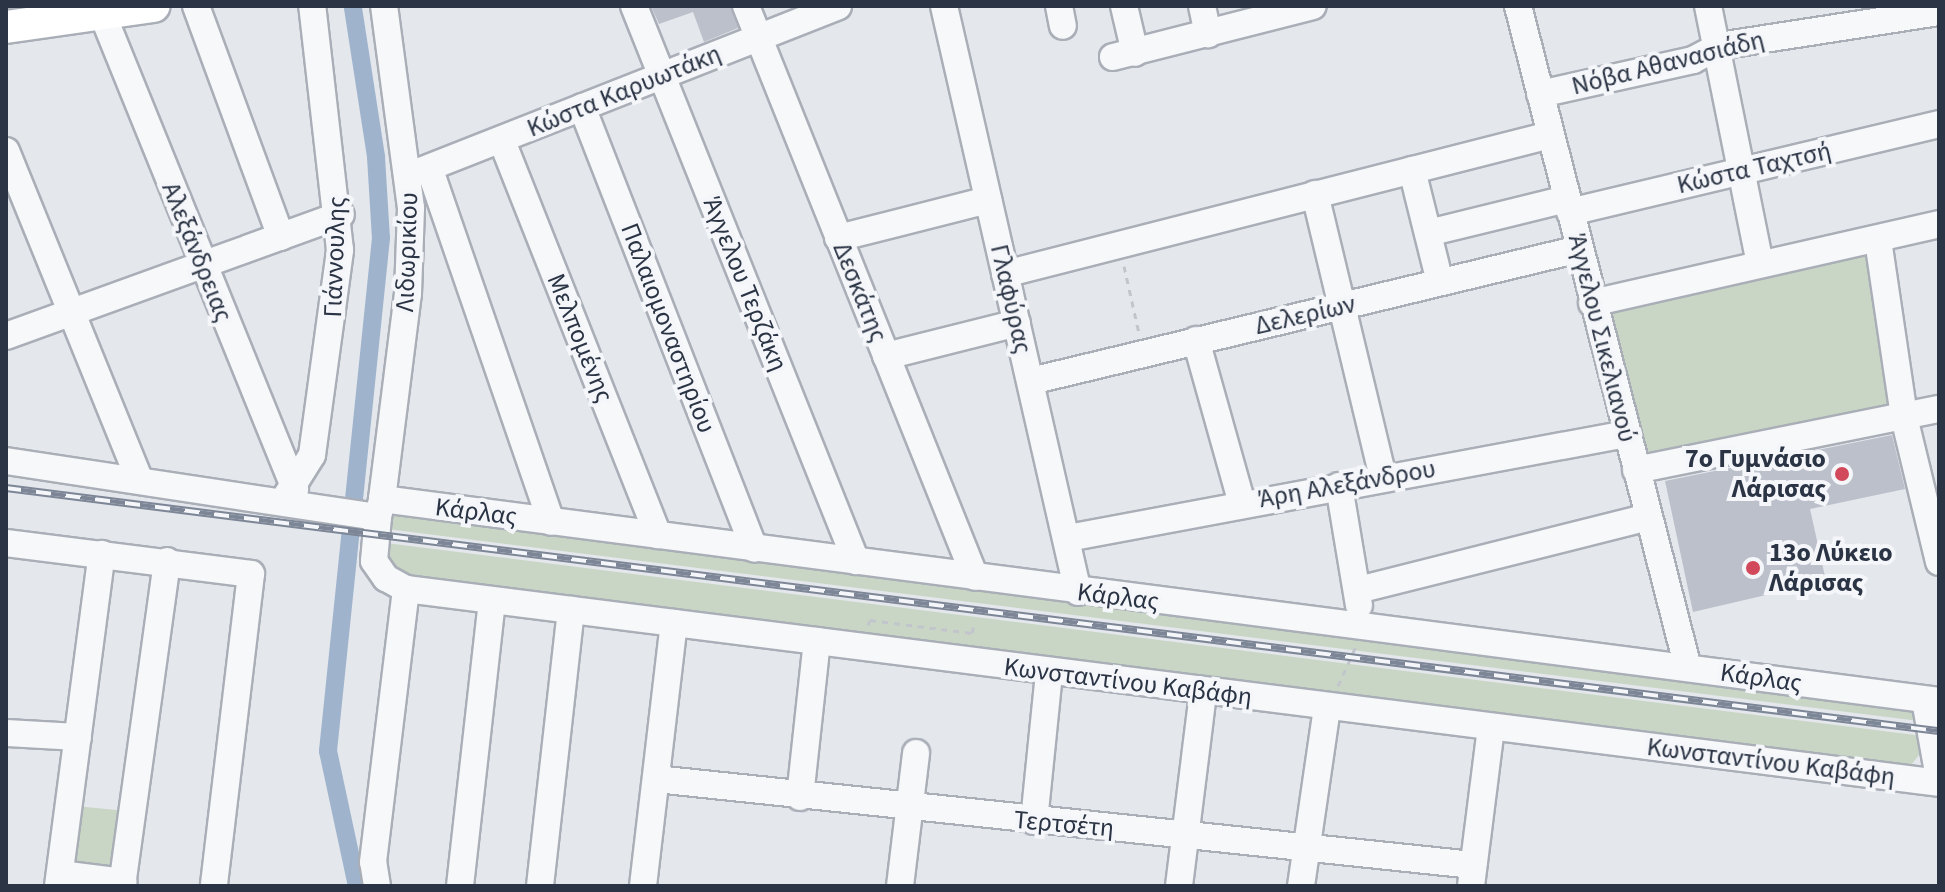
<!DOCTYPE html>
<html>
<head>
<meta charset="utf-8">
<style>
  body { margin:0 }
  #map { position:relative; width:1945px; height:892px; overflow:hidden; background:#e4e7ec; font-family:"Source Sans 3",sans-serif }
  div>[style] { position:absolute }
  .green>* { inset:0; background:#c9d6c5 }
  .canal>* { height:18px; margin:-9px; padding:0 9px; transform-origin:9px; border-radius:9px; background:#9fb4cc }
  .building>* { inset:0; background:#bbc0ca }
  .path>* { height:3px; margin-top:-1.5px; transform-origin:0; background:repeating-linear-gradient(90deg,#c2c5cb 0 6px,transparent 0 12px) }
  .roads { filter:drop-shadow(2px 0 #a9aeb7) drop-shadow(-2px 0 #a9aeb7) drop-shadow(0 2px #a9aeb7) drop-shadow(0 -2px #a9aeb7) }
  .minor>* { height:26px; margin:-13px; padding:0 13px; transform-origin:13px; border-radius:13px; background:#f7f8fa }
  .major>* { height:32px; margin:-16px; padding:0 16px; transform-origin:16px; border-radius:16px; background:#fff }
  .rail>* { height:8px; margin-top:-4px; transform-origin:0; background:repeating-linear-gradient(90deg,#f4f6f9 0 15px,#7d8696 0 30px); box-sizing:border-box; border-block:2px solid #7d8696 }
  .dots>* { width:22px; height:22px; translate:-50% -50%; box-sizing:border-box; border:4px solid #f4f6f9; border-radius:50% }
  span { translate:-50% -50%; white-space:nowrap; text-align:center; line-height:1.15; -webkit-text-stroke:8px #f4f6f9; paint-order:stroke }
  .street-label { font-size:26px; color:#2b3445 }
  .poi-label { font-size:26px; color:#2b3445; font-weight:700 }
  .right { translate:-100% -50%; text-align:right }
  .left { translate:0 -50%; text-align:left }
  .frame { position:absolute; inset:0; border:8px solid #2b3445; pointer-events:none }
</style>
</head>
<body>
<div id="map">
  <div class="green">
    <div style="clip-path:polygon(1867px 250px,1893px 407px,1642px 456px,1601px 308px)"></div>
    <div style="clip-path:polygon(389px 512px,1911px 708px,1919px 721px,379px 528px)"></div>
    <div style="clip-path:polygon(378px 542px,1923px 736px,1923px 750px,1911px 765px,1900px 767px,393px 574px)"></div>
    <div style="clip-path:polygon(75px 806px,127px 811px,118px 875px,67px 868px)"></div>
  </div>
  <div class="canal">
    <div style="left:353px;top:8px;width:151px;rotate:81.2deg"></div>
    <div style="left:376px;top:157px;width:81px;rotate:86.5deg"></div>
    <div style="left:381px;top:238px;width:516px;rotate:95.9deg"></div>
    <div style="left:328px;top:751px;width:138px;rotate:77.9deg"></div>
  </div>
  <div class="building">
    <div style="clip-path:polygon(651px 6px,730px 6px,738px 28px,704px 42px,693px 12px,659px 24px)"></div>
    <div style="clip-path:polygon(1892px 435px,1905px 489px,1810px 509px,1826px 581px,1693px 612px,1665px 481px)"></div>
  </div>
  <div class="path">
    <div style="left:1124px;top:266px;width:69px;rotate:77.4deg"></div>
    <div style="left:868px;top:625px;width:5px;rotate:-68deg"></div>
    <div style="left:870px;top:620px;width:103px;rotate:7.3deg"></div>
    <div style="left:972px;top:633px;width:12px;rotate:-76deg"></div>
    <div style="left:1338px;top:686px;width:44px;rotate:-65.8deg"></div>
  </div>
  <div class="roads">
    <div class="minor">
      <div style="left:196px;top:6px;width:246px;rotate:69.8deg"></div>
      <div style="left:634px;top:6px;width:598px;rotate:68.2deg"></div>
      <div style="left:746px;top:6px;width:615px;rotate:68.15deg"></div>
      <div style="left:944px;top:6px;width:601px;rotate:77.12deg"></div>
      <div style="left:1059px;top:6px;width:20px;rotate:79deg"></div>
      <div style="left:1124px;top:6px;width:48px;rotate:76.8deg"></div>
      <div style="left:1202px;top:6px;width:29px;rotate:78deg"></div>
      <div style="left:1518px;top:6px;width:683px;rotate:75.6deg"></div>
      <div style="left:1708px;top:6px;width:263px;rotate:78.6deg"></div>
      <div style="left:102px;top:13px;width:514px;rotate:67.93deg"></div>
      <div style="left:1113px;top:57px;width:206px;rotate:-14.3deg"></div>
      <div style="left:1540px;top:94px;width:157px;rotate:-12.5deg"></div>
      <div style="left:1693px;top:60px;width:30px;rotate:-28deg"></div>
      <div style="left:1719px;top:46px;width:223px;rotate:-8.8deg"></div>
      <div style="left:582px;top:107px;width:474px;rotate:68.7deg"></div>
      <div style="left:502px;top:141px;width:424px;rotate:68.4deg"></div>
      <div style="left:6px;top:151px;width:354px;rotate:67.9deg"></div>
      <div style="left:430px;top:170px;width:372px;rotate:71deg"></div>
      <div style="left:1412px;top:170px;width:115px;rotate:76deg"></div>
      <div style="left:410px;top:175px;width:460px;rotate:-21.5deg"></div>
      <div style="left:1315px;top:194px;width:291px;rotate:76.5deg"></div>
      <div style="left:1570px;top:212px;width:379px;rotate:-13.4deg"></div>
      <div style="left:1428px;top:233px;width:142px;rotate:-13.8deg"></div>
      <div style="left:838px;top:238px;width:155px;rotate:-14.2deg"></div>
      <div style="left:1878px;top:240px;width:179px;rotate:81.6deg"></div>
      <div style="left:1904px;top:417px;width:149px;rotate:76.4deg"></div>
      <div style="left:1005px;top:274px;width:562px;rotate:-14.31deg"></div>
      <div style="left:1592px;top:303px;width:356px;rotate:-12.8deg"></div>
      <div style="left:6px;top:336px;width:356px;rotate:-19.9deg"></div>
      <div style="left:1196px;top:340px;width:170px;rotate:74.3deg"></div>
      <div style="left:886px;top:356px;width:135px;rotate:-14.1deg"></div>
      <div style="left:1031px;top:381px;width:564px;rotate:-13.54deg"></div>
      <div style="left:6px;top:461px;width:376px;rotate:8.6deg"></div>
      <div style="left:378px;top:517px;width:18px;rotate:-77deg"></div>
      <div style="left:382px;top:499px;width:1570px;rotate:7.39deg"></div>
      <div style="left:1636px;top:470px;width:309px;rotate:-11.4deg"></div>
      <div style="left:1339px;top:486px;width:121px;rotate:80.5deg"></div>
      <div style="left:285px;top:498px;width:51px;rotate:-57.9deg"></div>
      <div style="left:312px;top:455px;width:207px;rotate:-82.2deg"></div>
      <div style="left:340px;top:250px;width:246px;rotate:-96.5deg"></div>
      <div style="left:382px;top:499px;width:207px;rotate:-82.8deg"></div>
      <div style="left:408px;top:294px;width:86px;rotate:-88deg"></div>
      <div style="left:411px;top:208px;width:204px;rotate:-97.6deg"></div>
      <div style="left:378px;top:517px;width:44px;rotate:95.2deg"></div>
      <div style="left:374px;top:561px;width:21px;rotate:55deg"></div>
      <div style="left:386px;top:578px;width:23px;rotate:29deg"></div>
      <div style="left:406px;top:589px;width:1545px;rotate:7.21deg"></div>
      <div style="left:1068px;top:538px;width:568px;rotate:-10.56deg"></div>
      <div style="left:6px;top:543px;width:247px;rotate:7.2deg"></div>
      <div style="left:251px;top:574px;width:314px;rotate:96.8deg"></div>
      <div style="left:1358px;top:590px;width:299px;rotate:-14.1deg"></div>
      <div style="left:1925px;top:700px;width:79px;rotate:79.8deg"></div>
      <div style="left:6px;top:733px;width:72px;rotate:3.2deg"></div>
      <div style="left:656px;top:779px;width:822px;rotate:6.01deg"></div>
      <div style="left:800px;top:797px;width:157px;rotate:-83.8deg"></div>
      <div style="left:1034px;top:821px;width:149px;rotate:-84.2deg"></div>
      <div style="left:60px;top:874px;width:64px;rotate:7.2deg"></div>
      <div style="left:58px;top:886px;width:335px;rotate:-82.5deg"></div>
      <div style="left:122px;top:886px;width:328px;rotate:-82.1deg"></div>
      <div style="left:377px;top:886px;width:24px;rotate:-99deg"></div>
      <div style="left:373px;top:862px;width:275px;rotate:-83.1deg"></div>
      <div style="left:460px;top:886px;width:287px;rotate:-83.6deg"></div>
      <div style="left:540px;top:886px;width:278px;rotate:-83.6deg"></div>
      <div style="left:643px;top:886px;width:265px;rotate:-83.3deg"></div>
      <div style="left:900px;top:886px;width:134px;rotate:-83.1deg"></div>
      <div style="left:1179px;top:886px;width:195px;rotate:-82.9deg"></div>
      <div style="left:1301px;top:886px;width:181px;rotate:-81.7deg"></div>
      <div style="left:1471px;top:886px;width:159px;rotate:-82.8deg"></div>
    </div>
    <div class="major">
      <div style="left:6px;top:27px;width:149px;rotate:-8.1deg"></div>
    </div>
  </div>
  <div class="rail">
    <div style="left:6px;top:488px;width:1948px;rotate:7.17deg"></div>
  </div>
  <div class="dots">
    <div style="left:1842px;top:474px;background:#d1495b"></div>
    <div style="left:1753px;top:568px;background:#d1495b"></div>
  </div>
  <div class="street-label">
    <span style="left:1668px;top:63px;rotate:-14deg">Νόβα Αθανασιάδη</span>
    <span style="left:624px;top:91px;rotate:-22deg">Κώστα Καρυωτάκη</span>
    <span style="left:1754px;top:168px;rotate:-13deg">Κώστα Ταχτσή</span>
    <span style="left:197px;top:252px;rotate:68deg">Αλεξάνδρειας</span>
    <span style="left:407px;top:252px;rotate:-88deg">Λιδωρικίου</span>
    <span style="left:335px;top:257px;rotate:-88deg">Γιάννουλης</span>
    <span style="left:745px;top:284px;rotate:68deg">Άγγελου Τερζάκη</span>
    <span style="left:860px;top:292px;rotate:68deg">Δεσκάτης</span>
    <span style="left:1011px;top:299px;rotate:77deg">Γλαφύρας</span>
    <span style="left:1305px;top:315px;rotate:-13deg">Δελερίων</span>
    <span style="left:668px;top:328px;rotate:69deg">Παλαιομοναστηρίου</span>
    <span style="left:580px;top:338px;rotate:68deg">Μελπομένης</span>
    <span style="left:1602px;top:338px;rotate:76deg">Άγγελου Σικελιανού</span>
    <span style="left:1347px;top:484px;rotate:-10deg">Άρη Αλεξάνδρου</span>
    <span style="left:476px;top:512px;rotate:7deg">Κάρλας</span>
    <span style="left:1118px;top:597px;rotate:7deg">Κάρλας</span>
    <span style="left:1761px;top:678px;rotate:8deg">Κάρλας</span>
    <span style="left:1128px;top:682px;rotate:7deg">Κωνσταντίνου Καβάφη</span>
    <span style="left:1771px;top:762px;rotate:7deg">Κωνσταντίνου Καβάφη</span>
    <span style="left:1064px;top:824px;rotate:5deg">Τερτσέτη</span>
  </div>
  <div class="poi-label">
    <span class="right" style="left:1826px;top:474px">7ο Γυμνάσιο<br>Λάρισας</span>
    <span class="left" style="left:1769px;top:568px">13ο Λύκειο<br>Λάρισας</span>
  </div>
  <div class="frame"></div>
</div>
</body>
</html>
